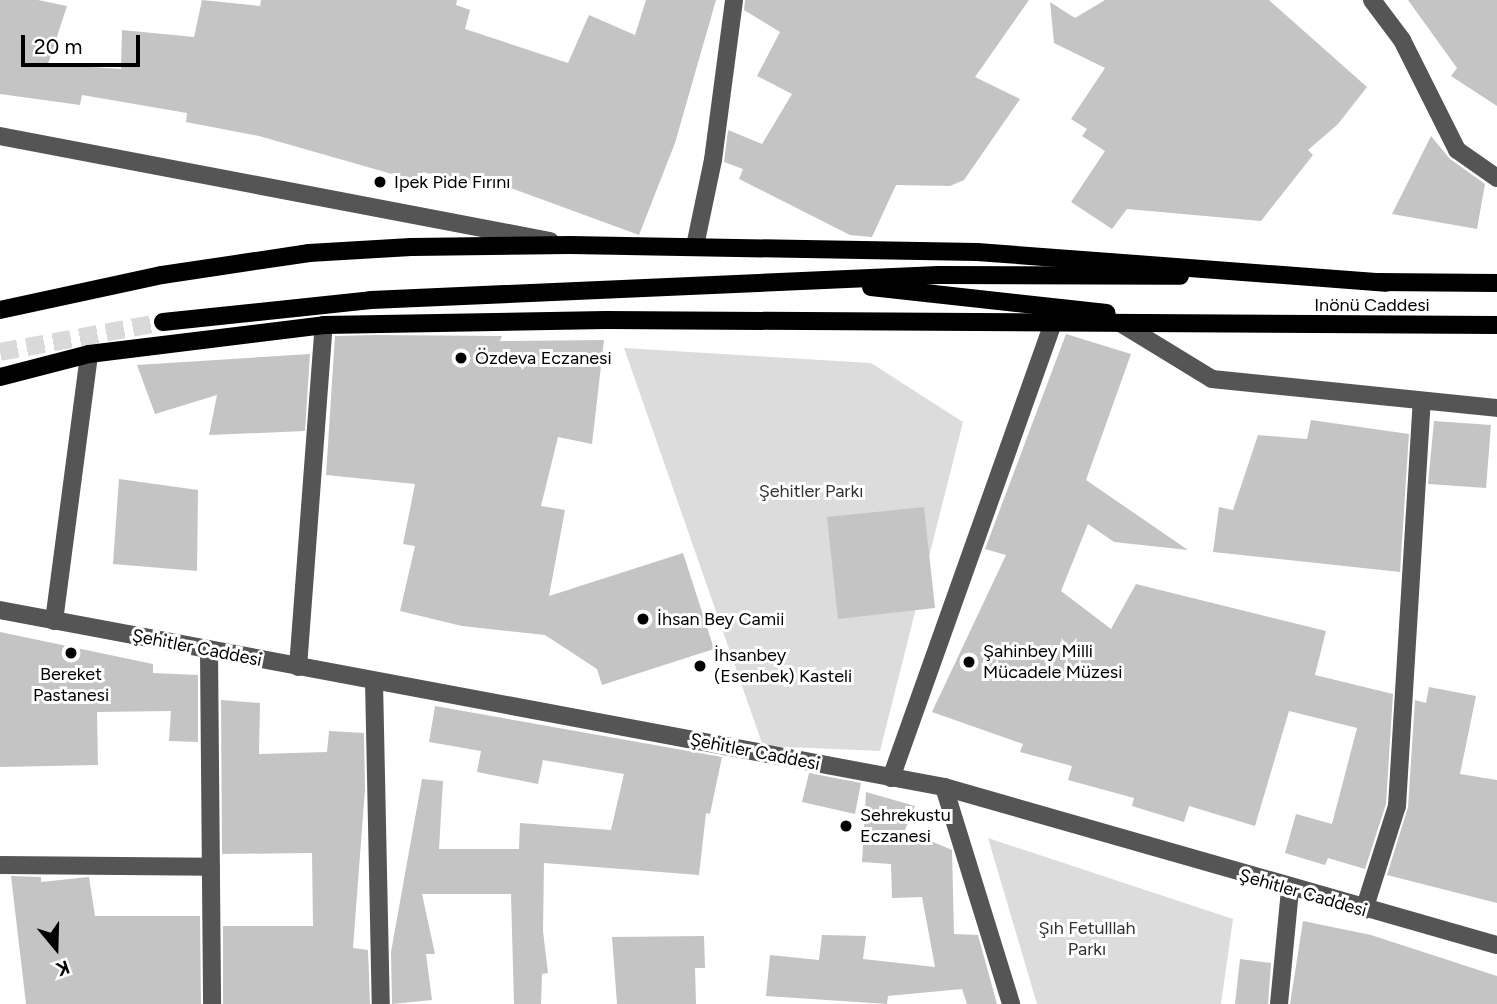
<!DOCTYPE html>
<html>
<head>
<meta charset="utf-8">
<style>
  body { margin:0 }
  #map { position:relative; width:1497px; height:1004px; overflow:hidden; background:#fff; font-family:Figtree,sans-serif }
  div>[style] { position:absolute }
  .green>* { inset:0; background:#dcdcdc }
  .building>* { inset:0; background:#c4c4c4 }
  .major-tunnel>* { height:18px; margin-top:-9px; transform-origin:0; background:repeating-linear-gradient(90deg,#d9d9d9 0 18px,transparent 0 27px) }
  .minor>* { height:18px; margin:-9px; padding:0 9px; transform-origin:9px; border-radius:9px; background:#555 }
  .major>* { height:18px; margin:-9px; padding:0 9px; transform-origin:9px; border-radius:9px; background:#000 }
  .dots>* { width:19px; height:19px; translate:-50% -50%; box-sizing:border-box; border:4px solid #fff; border-radius:50% }
  span { translate:-50% -50%; white-space:nowrap; text-align:center; line-height:1.15; -webkit-text-stroke:6px #fff; paint-order:stroke }
  .poi-label { font-size:18px; color:#000 }
  .left { translate:0 -50%; text-align:left }
  .street-label { font-size:18px; color:#000 }
  .park-label { font-size:18px; color:#333 }
  .north { position:absolute; left:21px; top:913px; width:70px; height:70px; -webkit-text-stroke:5px #fff; paint-order:stroke; rotate:161deg; font-size:19px; font-weight:700; line-height:28px; text-align:center; color:#000 }
  .north::after { content:''; display:block; margin:auto; width:24px; height:32px; background:#000; clip-path:polygon(50% 0,100% 100%,50% 72%,0 100%) }
  .scale { position:absolute; left:21px; top:35px; width:119px; height:32px; box-sizing:border-box; border:4px solid #000; border-top:0; padding-left:9px; font-size:21px; line-height:24px; white-space:nowrap; color:#000; -webkit-text-stroke:5px #fff; paint-order:stroke }
</style>
</head>
<body>
<div id="map">
  <div class="green">
    <div style="clip-path:polygon(624px 348px,871px 363px,963px 422px,880px 751px,763px 746px)"></div>
    <div style="clip-path:polygon(988px 838px,1233px 919px,1221px 1004px,1037px 1004px)"></div>
  </div>
  <div class="building">
    <div style="clip-path:polygon(0 0,38px 0,67px 6px,48px 64px,121px 69px,122px 30px,194px 37px,202px 0,260px 6px,261px 0,457px 0,456px 5px,470px 10px,465px 29px,568px 63px,589px 15px,635px 35px,646px 0,716px 0,675px 143px,639px 235px,475px 175px,472px 185px,423px 172px,420px 182px,259px 136px,186px 122px,187px 113px,82px 95px,80px 105px,0 94px)"></div>
    <div style="clip-path:polygon(745px 0,1029px 0,975px 77px,1020px 99px,964px 180px,950px 186px,896px 185px,872px 237px,850px 235px,739px 179px,743px 169px,724px 162px,728px 130px,762px 144px,792px 94px,757px 76px,780px 32px,744px 10px)"></div>
    <div style="clip-path:polygon(1105px 0,1269px 0,1367px 87px,1338px 124px,1308px 150px,1313px 155px,1261px 221px,1127px 209px,1112px 229px,1071px 202px,1105px 151px,1082px 136px,1087px 129px,1071px 119px,1105px 68px,1054px 43px,1050px 2px,1075px 18px)"></div>
    <div style="clip-path:polygon(1408px 0,1497px 0,1497px 106px,1451px 76px,1457px 68px)"></div>
    <div style="clip-path:polygon(1431px 136px,1450px 159px,1485px 184px,1477px 229px,1392px 214px)"></div>
    <div style="clip-path:polygon(1066px 334px,1131px 354px,1086px 480px,1188px 550px,1114px 542px,1088px 524px,1061px 591px,1111px 629px,1136px 584px,1326px 631px,1315px 675px,1393px 694px,1386px 804px,1365px 869px,1328px 858px,1325px 865px,1285px 853px,1296px 814px,1332px 824px,1357px 728px,1289px 711px,1255px 826px,1189px 806px,1184px 822px,1132px 806px,1134px 798px,1068px 780px,1072px 766px,1020px 752px,1023px 744px,932px 712px,1006px 555px,985px 549px)"></div>
    <div style="clip-path:polygon(376px 335px,502px 336px,500px 341px,604px 340px,592px 444px,558px 437px,541px 506px,565px 510px,549px 596px,683px 553px,714px 649px,602px 685px,597px 669px,545px 635px,462px 626px,400px 611px,415px 546px,403px 544px,415px 484px,326px 475px,335px 336px)"></div>
    <div style="clip-path:polygon(310px 354px,305px 431px,209px 435px,217px 395px,155px 414px,137px 365px)"></div>
    <div style="clip-path:polygon(1311px 420px,1409px 434px,1400px 572px,1213px 552px,1219px 507px,1233px 510px,1258px 435px,1307px 439px)"></div>
    <div style="clip-path:polygon(1434px 421px,1491px 425px,1486px 488px,1428px 484px)"></div>
    <div style="clip-path:polygon(119px 479px,198px 490px,197px 571px,113px 564px)"></div>
    <div style="clip-path:polygon(924px 507px,935px 608px,838px 619px,827px 517px)"></div>
    <div style="clip-path:polygon(0 632px,153px 664px,153px 673px,198px 675px,198px 742px,169px 741px,171px 711px,97px 712px,98px 765px,0 767px)"></div>
    <div style="clip-path:polygon(1429px 687px,1476px 696px,1460px 774px,1497px 780px,1497px 903px,1387px 875px,1408px 807px,1415px 700px,1426px 703px)"></div>
    <div style="clip-path:polygon(221px 700px,260px 703px,259px 754px,327px 752px,329px 731px,364px 733px,365px 789px,353px 948px,368px 950px,370px 1004px,223px 1004px,223px 926px,313px 926px,312px 853px,222px 854px)"></div>
    <div style="clip-path:polygon(435px 706px,722px 757px,710px 814px,706px 813px,699px 875px,544px 863px,543px 931px,548px 973px,542px 974px,541px 1004px,514px 1004px,511px 894px,422px 894px,435px 954px,426px 954px,432px 1000px,392px 1004px,391px 952px,422px 779px,443px 781px,439px 849px,519px 849px,520px 823px,611px 830px,624px 774px,543px 760px,538px 784px,477px 772px,481px 751px,429px 742px)"></div>
    <div style="clip-path:polygon(809px 773px,861px 783px,855px 814px,802px 802px)"></div>
    <div style="clip-path:polygon(866px 792px,915px 806px,905px 830px,952px 850px,954px 934px,978px 935px,997px 1004px,967px 1004px,962px 989px,888px 996px,887px 1004px,766px 996px,770px 955px,819px 960px,822px 935px,866px 936px,863px 959px,935px 967px,922px 897px,892px 898px,891px 864px,862px 862px)"></div>
    <div style="clip-path:polygon(11px 876px,41px 877px,41px 882px,89px 877px,95px 916px,200px 916px,201px 1004px,26px 1004px)"></div>
    <div style="clip-path:polygon(1303px 921px,1371px 935px,1497px 976px,1497px 1004px,1290px 1004px)"></div>
    <div style="clip-path:polygon(704px 936px,705px 968px,695px 968px,696px 1004px,617px 1004px,612px 937px)"></div>
    <div style="clip-path:polygon(1240px 959px,1271px 963px,1268px 1004px,1235px 1004px)"></div>
  </div>
  <div class="major-tunnel">
    <div style="left:0;top:352px;width:166px;rotate:-10.4deg"></div>
  </div>
  <div class="minor">
    <div style="left:1372px;top:0;width:50px;rotate:53.1deg"></div>
    <div style="left:1402px;top:40px;width:123px;rotate:63.4deg"></div>
    <div style="left:1457px;top:150px;width:49px;rotate:35deg"></div>
    <div style="left:0;top:136px;width:560px;rotate:10.81deg"></div>
    <div style="left:695px;top:246px;width:88px;rotate:-78.2deg"></div>
    <div style="left:713px;top:160px;width:161px;rotate:-82.5deg"></div>
    <div style="left:1122px;top:324px;width:105px;rotate:31.4deg"></div>
    <div style="left:1212px;top:379px;width:286px;rotate:5.8deg"></div>
    <div style="left:0;top:610px;width:960px;rotate:10.62deg"></div>
    <div style="left:944px;top:787px;width:575px;rotate:15.95deg"></div>
    <div style="left:54px;top:621px;width:269px;rotate:-82.5deg"></div>
    <div style="left:209px;top:651px;width:353px;rotate:89.5deg"></div>
    <div style="left:298px;top:667px;width:343px;rotate:-85.7deg"></div>
    <div style="left:374px;top:681px;width:323px;rotate:88.8deg"></div>
    <div style="left:891px;top:778px;width:484px;rotate:-70.4deg"></div>
    <div style="left:944px;top:787px;width:227px;rotate:72.8deg"></div>
    <div style="left:0;top:865px;width:211px;rotate:0.5deg"></div>
    <div style="left:1364px;top:910px;width:109px;rotate:-72.4deg"></div>
    <div style="left:1397px;top:806px;width:405px;rotate:-86.5deg"></div>
    <div style="left:1279px;top:1004px;width:115px;rotate:-84.5deg"></div>
  </div>
  <div class="major">
    <div style="left:1376px;top:282px;width:121px;rotate:0.5deg"></div>
    <div style="left:871px;top:287px;width:237px;rotate:6.3deg"></div>
    <div style="left:0;top:310px;width:166px;rotate:-12.2deg"></div>
    <div style="left:162px;top:275px;width:149px;rotate:-8.5deg"></div>
    <div style="left:309px;top:253px;width:102px;rotate:-3.4deg"></div>
    <div style="left:411px;top:247px;width:159px;rotate:-0.7deg"></div>
    <div style="left:570px;top:245px;width:407px;rotate:1deg"></div>
    <div style="left:977px;top:252px;width:410px;rotate:4.3deg"></div>
    <div style="left:163px;top:322px;width:209px;rotate:-6deg"></div>
    <div style="left:371px;top:300px;width:568px;rotate:-2.52deg"></div>
    <div style="left:938px;top:275px;width:242px;rotate:0.2deg"></div>
    <div style="left:0;top:377px;width:92px;rotate:-14.5deg"></div>
    <div style="left:89px;top:354px;width:237px;rotate:-7deg"></div>
    <div style="left:324px;top:325px;width:282px;rotate:-1deg"></div>
    <div style="left:606px;top:320px;width:891px;rotate:0.32deg"></div>
  </div>
  <div class="dots">
    <div style="left:380px;top:182px;background:#000"></div>
    <div style="left:461px;top:358px;background:#000"></div>
    <div style="left:643px;top:619px;background:#000"></div>
    <div style="left:71px;top:653px;background:#000"></div>
    <div style="left:969px;top:662px;background:#000"></div>
    <div style="left:700px;top:666px;background:#000"></div>
    <div style="left:846px;top:826px;background:#000"></div>
  </div>
  <div class="poi-label">
    <span class="left" style="left:394px;top:182px">Ipek Pide Fırını</span>
    <span class="left" style="left:475px;top:358px">Özdeva Eczanesi</span>
    <span class="left" style="left:657px;top:619px">İhsan Bey Camii</span>
    <span class="left" style="left:983px;top:662px">Şahinbey Milli<br>Mücadele Müzesi</span>
    <span class="left" style="left:714px;top:666px">İhsanbey<br>(Esenbek) Kasteli</span>
    <span style="left:71px;top:685px">Bereket<br>Pastanesi</span>
    <span class="left" style="left:860px;top:826px">Sehrekustu<br>Eczanesi</span>
  </div>
  <div class="street-label">
    <span style="left:1372px;top:305px">Inönü Caddesi</span>
    <span style="left:197px;top:648px;rotate:11deg">Şehitler Caddesi</span>
    <span style="left:755px;top:752px;rotate:11deg">Şehitler Caddesi</span>
    <span style="left:1303px;top:893px;rotate:16deg">Şehitler Caddesi</span>
  </div>
  <div class="park-label">
    <span style="left:811px;top:491px">Şehitler Parkı</span>
    <span style="left:1087px;top:939px">Şıh Fetulllah<br>Parkı</span>
  </div>
  <div class="north">K</div>
  <div class="scale">20 m</div>
</div>
</body>
</html>
